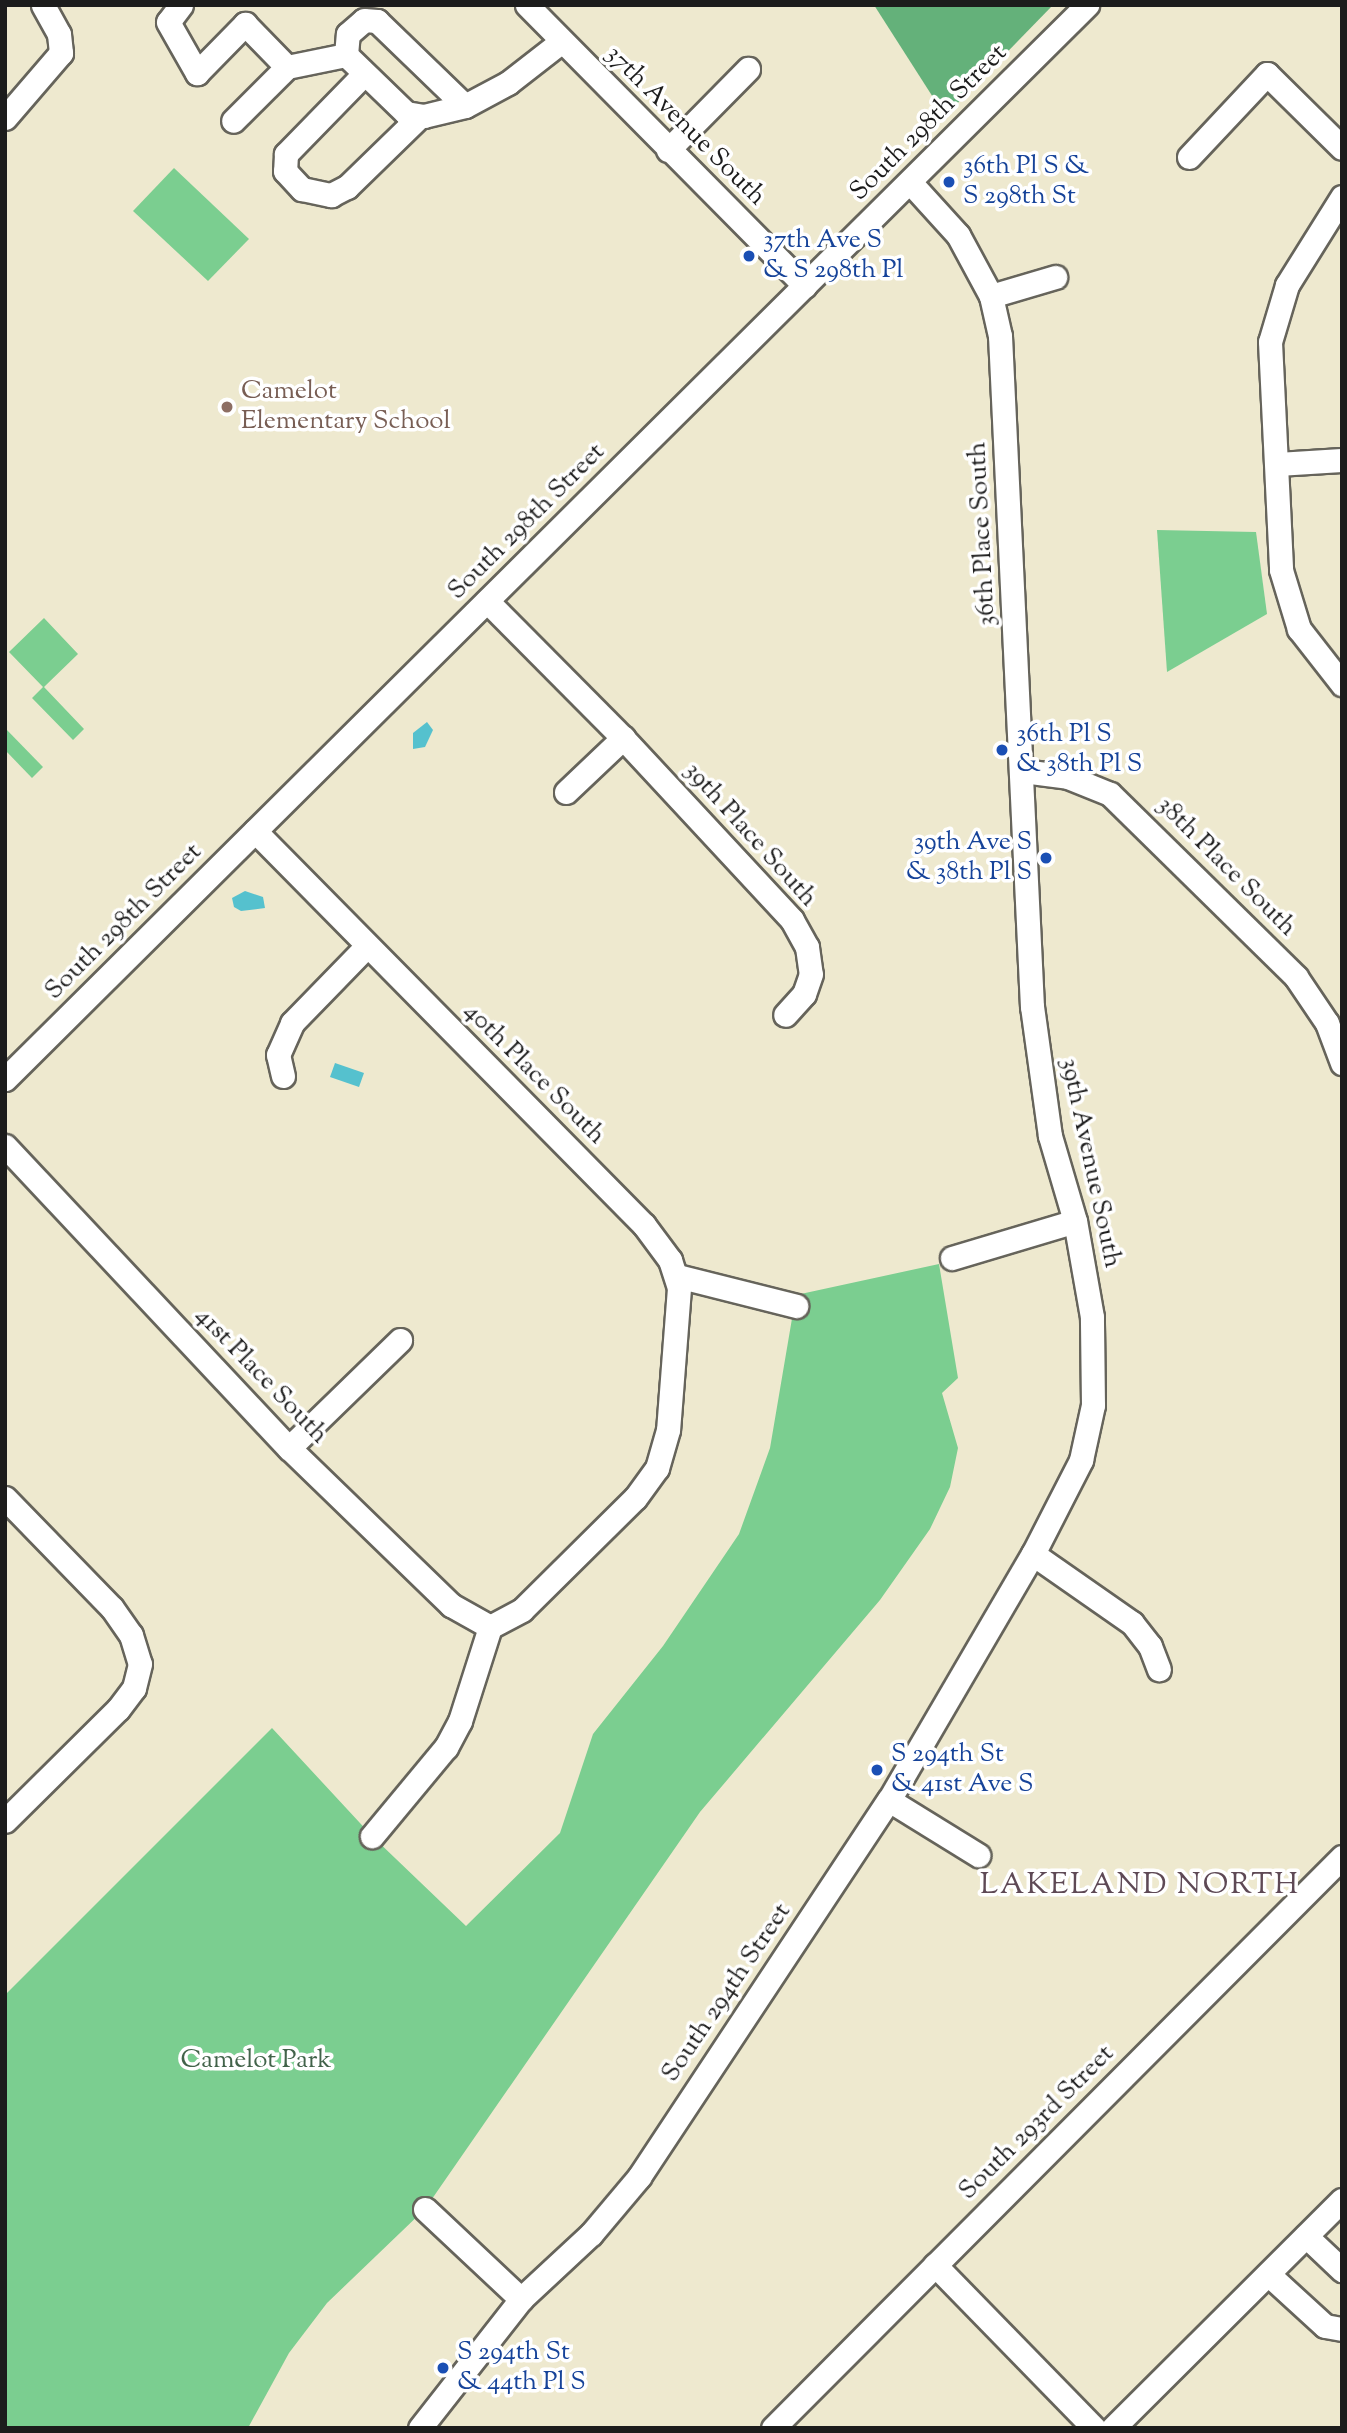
<!DOCTYPE html>
<html>
<head>
<meta charset="utf-8">
<style>
  body { margin:0 }
  #map { position:relative; width:1347px; height:2433px; overflow:hidden; background:#eee9cf; font-family:"Sorts Mill Goudy",serif }
  div>[style] { position:absolute }
  .green>* { inset:0; background:#7bce90 }
  .forest>* { inset:0; background:#64b17a }
  .water>* { inset:0; background:#55c1ce }
  .roads { filter:drop-shadow(2px 0 #66645b) drop-shadow(-2px 0 #66645b) drop-shadow(0 2px #66645b) drop-shadow(0 -2px #66645b) }
  .minor>* { height:23px; margin:-11.5px; padding:0 11.5px; transform-origin:11.5px; border-radius:11.5px; background:#fff }
  .dots>* { width:19px; height:19px; translate:-50% -50%; box-sizing:border-box; border:4px solid #fff; border-radius:50% }
  span { translate:-50% -50%; white-space:nowrap; text-align:center; line-height:1.15; -webkit-text-stroke:7px #fff; paint-order:stroke }
  .street-label { font-size:26px; color:#1c1c1c }
  .transit-label { font-size:26px; color:#164399 }
  .left { translate:0 -50%; text-align:left }
  .right { translate:-100% -50%; text-align:right }
  .education-label { font-size:26px; color:#785e54 }
  .park-label { font-size:26px; color:#42634a }
  .quarter-label { font-size:30px; color:#5e4955; letter-spacing:2px }
  .frame { position:absolute; inset:0; border:7px solid #1c1c1c; pointer-events:none }
</style>
</head>
<body>
<div id="map">
  <div class="green">
    <div style="clip-path:polygon(174px 168px,249px 239px,208px 281px,133px 211px)"></div>
    <div style="clip-path:polygon(1157px 530px,1256px 532px,1267px 614px,1167px 672px)"></div>
    <div style="clip-path:polygon(44px 618px,78px 654px,44px 687px,84px 729px,73px 740px,32px 698px,43px 687px,9px 652px)"></div>
    <div style="clip-path:polygon(5px 728px,43px 767px,32px 778px,5px 750px)"></div>
    <div style="clip-path:polygon(939px 1264px,958px 1378px,942px 1393px,958px 1448px,950px 1487px,930px 1529px,880px 1600px,700px 1812px,425px 2209px,327px 2303px,289px 2353px,248px 2428px,5px 2428px,5px 1995px,272px 1728px,372px 1836px,466px 1926px,560px 1833px,593px 1734px,663px 1646px,739px 1534px,770px 1448px,796px 1295px)"></div>
  </div>
  <div class="forest">
    <div style="clip-path:polygon(874px 5px,1053px 5px,945px 116px)"></div>
  </div>
  <div class="water">
    <div style="clip-path:polygon(427px 722px,433px 730px,425px 747px,413px 749px,413px 733px)"></div>
    <div style="clip-path:polygon(245px 891px,263px 897px,265px 908px,241px 911px,234px 907px,232px 898px)"></div>
    <div style="clip-path:polygon(335px 1063px,364px 1073px,359px 1087px,330px 1077px)"></div>
  </div>
  <div class="roads">
    <div class="minor">
      <div style="left:181px;top:5px;width:21px;rotate:127deg"></div>
      <div style="left:168px;top:22px;width:59px;rotate:60.4deg"></div>
      <div style="left:197px;top:73px;width:69px;rotate:-45.6deg"></div>
      <div style="left:245px;top:24px;width:60px;rotate:45.7deg"></div>
      <div style="left:287px;top:67px;width:76px;rotate:135deg"></div>
      <div style="left:527px;top:5px;width:395px;rotate:45.3deg"></div>
      <div style="left:287px;top:67px;width:60px;rotate:-11.5deg"></div>
      <div style="left:364px;top:74px;width:112px;rotate:134.3deg"></div>
      <div style="left:286px;top:154px;width:17px;rotate:93deg"></div>
      <div style="left:285px;top:171px;width:25px;rotate:47deg"></div>
      <div style="left:302px;top:189px;width:30px;rotate:12deg"></div>
      <div style="left:331px;top:195px;width:18px;rotate:-27deg"></div>
      <div style="left:347px;top:187px;width:100px;rotate:-44.2deg"></div>
      <div style="left:465px;top:106px;width:42px;rotate:166.3deg"></div>
      <div style="left:424px;top:116px;width:18px;rotate:-171deg"></div>
      <div style="left:406px;top:113px;width:83px;rotate:-136deg"></div>
      <div style="left:346px;top:55px;width:21px;rotate:-85deg"></div>
      <div style="left:348px;top:34px;width:21px;rotate:-41deg"></div>
      <div style="left:364px;top:20px;width:13px;rotate:4deg"></div>
      <div style="left:377px;top:21px;width:122px;rotate:44deg"></div>
      <div style="left:465px;top:106px;width:49px;rotate:-28.1deg"></div>
      <div style="left:508px;top:83px;width:68px;rotate:-37.9deg"></div>
      <div style="left:5px;top:118px;width:86px;rotate:-49.3deg"></div>
      <div style="left:61px;top:53px;width:19px;rotate:-96deg"></div>
      <div style="left:59px;top:34px;width:33px;rotate:-119deg"></div>
      <div style="left:668px;top:150px;width:114px;rotate:-45.4deg"></div>
      <div style="left:1189px;top:157px;width:114px;rotate:-46.8deg"></div>
      <div style="left:1267px;top:74px;width:105px;rotate:44.6deg"></div>
      <div style="left:1342px;top:197px;width:104px;rotate:122deg"></div>
      <div style="left:1287px;top:285px;width:59px;rotate:106.6deg"></div>
      <div style="left:1270px;top:342px;width:228px;rotate:87.2deg"></div>
      <div style="left:1281px;top:570px;width:62px;rotate:73deg"></div>
      <div style="left:1299px;top:629px;width:70px;rotate:52deg"></div>
      <div style="left:991px;top:296px;width:67px;rotate:-16.5deg"></div>
      <div style="left:1277px;top:464px;width:65px;rotate:-3.5deg"></div>
      <div style="left:487px;top:601px;width:193px;rotate:45.2deg"></div>
      <div style="left:623px;top:738px;width:248px;rotate:47.1deg"></div>
      <div style="left:792px;top:920px;width:31px;rotate:61deg"></div>
      <div style="left:807px;top:947px;width:27px;rotate:82deg"></div>
      <div style="left:811px;top:974px;width:21px;rotate:109deg"></div>
      <div style="left:804px;top:994px;width:28px;rotate:132deg"></div>
      <div style="left:1023px;top:771px;width:45px;rotate:7.6deg"></div>
      <div style="left:1068px;top:777px;width:45px;rotate:22deg"></div>
      <div style="left:1110px;top:794px;width:261px;rotate:44.5deg"></div>
      <div style="left:1296px;top:977px;width:55px;rotate:56deg"></div>
      <div style="left:1327px;top:1023px;width:43px;rotate:69.4deg"></div>
      <div style="left:566px;top:792px;width:79px;rotate:-43.5deg"></div>
      <div style="left:255px;top:831px;width:554px;rotate:45.37deg"></div>
      <div style="left:644px;top:1225px;width:44px;rotate:53.4deg"></div>
      <div style="left:670px;top:1260px;width:29px;rotate:72deg"></div>
      <div style="left:679px;top:1288px;width:142px;rotate:94.4deg"></div>
      <div style="left:668px;top:1430px;width:40px;rotate:106deg"></div>
      <div style="left:657px;top:1468px;width:37px;rotate:126deg"></div>
      <div style="left:635px;top:1498px;width:159px;rotate:135.3deg"></div>
      <div style="left:522px;top:1610px;width:36px;rotate:152deg"></div>
      <div style="left:490px;top:1627px;width:99px;rotate:107.7deg"></div>
      <div style="left:460px;top:1721px;width:30px;rotate:118deg"></div>
      <div style="left:446px;top:1747px;width:116px;rotate:129.7deg"></div>
      <div style="left:283px;top:1076px;width:22px;rotate:-103deg"></div>
      <div style="left:278px;top:1055px;width:35px;rotate:-66deg"></div>
      <div style="left:292px;top:1023px;width:107px;rotate:-45.8deg"></div>
      <div style="left:5px;top:1079px;width:1525px;rotate:-44.79deg"></div>
      <div style="left:5px;top:1146px;width:415px;rotate:46.8deg"></div>
      <div style="left:289px;top:1448px;width:226px;rotate:44.1deg"></div>
      <div style="left:451px;top:1605px;width:45px;rotate:29.4deg"></div>
      <div style="left:952px;top:1258px;width:128px;rotate:-16.7deg"></div>
      <div style="left:677px;top:1276px;width:123px;rotate:14.1deg"></div>
      <div style="left:289px;top:1448px;width:155px;rotate:-44.2deg"></div>
      <div style="left:5px;top:1498px;width:153px;rotate:45.8deg"></div>
      <div style="left:112px;top:1608px;width:33px;rotate:55deg"></div>
      <div style="left:131px;top:1635px;width:30px;rotate:73deg"></div>
      <div style="left:140px;top:1664px;width:25px;rotate:104deg"></div>
      <div style="left:134px;top:1688px;width:26px;rotate:127deg"></div>
      <div style="left:118px;top:1709px;width:159px;rotate:135.3deg"></div>
      <div style="left:1033px;top:1554px;width:121px;rotate:34.9deg"></div>
      <div style="left:1132px;top:1623px;width:29px;rotate:52deg"></div>
      <div style="left:1150px;top:1646px;width:25px;rotate:69deg"></div>
      <div style="left:889px;top:1800px;width:105px;rotate:31.7deg"></div>
      <div style="left:425px;top:2209px;width:132px;rotate:43.2deg"></div>
      <div style="left:1306px;top:2236px;width:50px;rotate:43.4deg"></div>
      <div style="left:935px;top:2265px;width:228px;rotate:45.7deg"></div>
      <div style="left:1268px;top:2274px;width:77px;rotate:42.4deg"></div>
      <div style="left:1325px;top:2326px;width:17px;rotate:10deg"></div>
      <div style="left:420px;top:2428px;width:164px;rotate:-51.9deg"></div>
      <div style="left:521px;top:2299px;width:96px;rotate:-42.9deg"></div>
      <div style="left:591px;top:2234px;width:75px;rotate:-49.9deg"></div>
      <div style="left:639px;top:2177px;width:452px;rotate:-56.5deg"></div>
      <div style="left:889px;top:1800px;width:285px;rotate:-59.7deg"></div>
      <div style="left:1033px;top:1554px;width:106px;rotate:-62.9deg"></div>
      <div style="left:1081px;top:1460px;width:56px;rotate:-77.7deg"></div>
      <div style="left:1093px;top:1405px;width:88px;rotate:-90.7deg"></div>
      <div style="left:1092px;top:1317px;width:97px;rotate:-100deg"></div>
      <div style="left:1075px;top:1221px;width:89px;rotate:-106.4deg"></div>
      <div style="left:1050px;top:1136px;width:130px;rotate:-97.9deg"></div>
      <div style="left:1032px;top:1007px;width:672px;rotate:-92.73deg"></div>
      <div style="left:1000px;top:336px;width:41px;rotate:-102.7deg"></div>
      <div style="left:991px;top:296px;width:69px;rotate:-118.4deg"></div>
      <div style="left:958px;top:235px;width:72px;rotate:-132.2deg"></div>
      <div style="left:773px;top:2428px;width:806px;rotate:-45.1deg"></div>
      <div style="left:1113px;top:2428px;width:323px;rotate:-44.9deg"></div>
    </div>
  </div>
  <div class="dots">
    <div style="left:949px;top:182px;background:#1a4fb4"></div>
    <div style="left:749px;top:256px;background:#1a4fb4"></div>
    <div style="left:227px;top:407px;background:#8d6e63"></div>
    <div style="left:1002px;top:750px;background:#1a4fb4"></div>
    <div style="left:1046px;top:858px;background:#1a4fb4"></div>
    <div style="left:877px;top:1770px;background:#1a4fb4"></div>
    <div style="left:443px;top:2368px;background:#1a4fb4"></div>
  </div>
  <div class="street-label">
    <span style="left:929px;top:123px;rotate:-45deg">South 298th Street</span>
    <span style="left:685px;top:126px;rotate:45deg">37th Avenue South</span>
    <span style="left:527px;top:522px;rotate:-45deg">South 298th Street</span>
    <span style="left:983px;top:534px;rotate:-93deg">36th Place South</span>
    <span style="left:750px;top:835px;rotate:48deg">39th Place South</span>
    <span style="left:1226px;top:867px;rotate:45deg">38th Place South</span>
    <span style="left:124px;top:922px;rotate:-45deg">South 298th Street</span>
    <span style="left:534px;top:1074px;rotate:45deg">40th Place South</span>
    <span style="left:1090px;top:1163px;rotate:78deg">39th Avenue South</span>
    <span style="left:261px;top:1376px;rotate:46deg">41st Place South</span>
    <span style="left:727px;top:1993px;rotate:-56deg">South 294th Street</span>
    <span style="left:1037px;top:2123px;rotate:-45deg">South 293rd Street</span>
  </div>
  <div class="transit-label">
    <span class="left" style="left:963px;top:182px">36th Pl S &amp;<br>S 298th St</span>
    <span class="left" style="left:763px;top:256px">37th Ave S<br>&amp; S 298th Pl</span>
    <span class="left" style="left:1016px;top:750px">36th Pl S<br>&amp; 38th Pl S</span>
    <span class="right" style="left:1032px;top:858px">39th Ave S<br>&amp; 38th Pl S</span>
    <span class="left" style="left:891px;top:1770px">S 294th St<br>&amp; 41st Ave S</span>
    <span class="left" style="left:457px;top:2368px">S 294th St<br>&amp; 44th Pl S</span>
  </div>
  <div class="education-label">
    <span class="left" style="left:241px;top:407px">Camelot<br>Elementary School</span>
  </div>
  <div class="park-label">
    <span style="left:256px;top:2061px">Camelot Park</span>
  </div>
  <div class="quarter-label">
    <span style="left:1140px;top:1886px">LAKELAND NORTH</span>
  </div>
  <div class="frame"></div>
</div>
</body>
</html>
